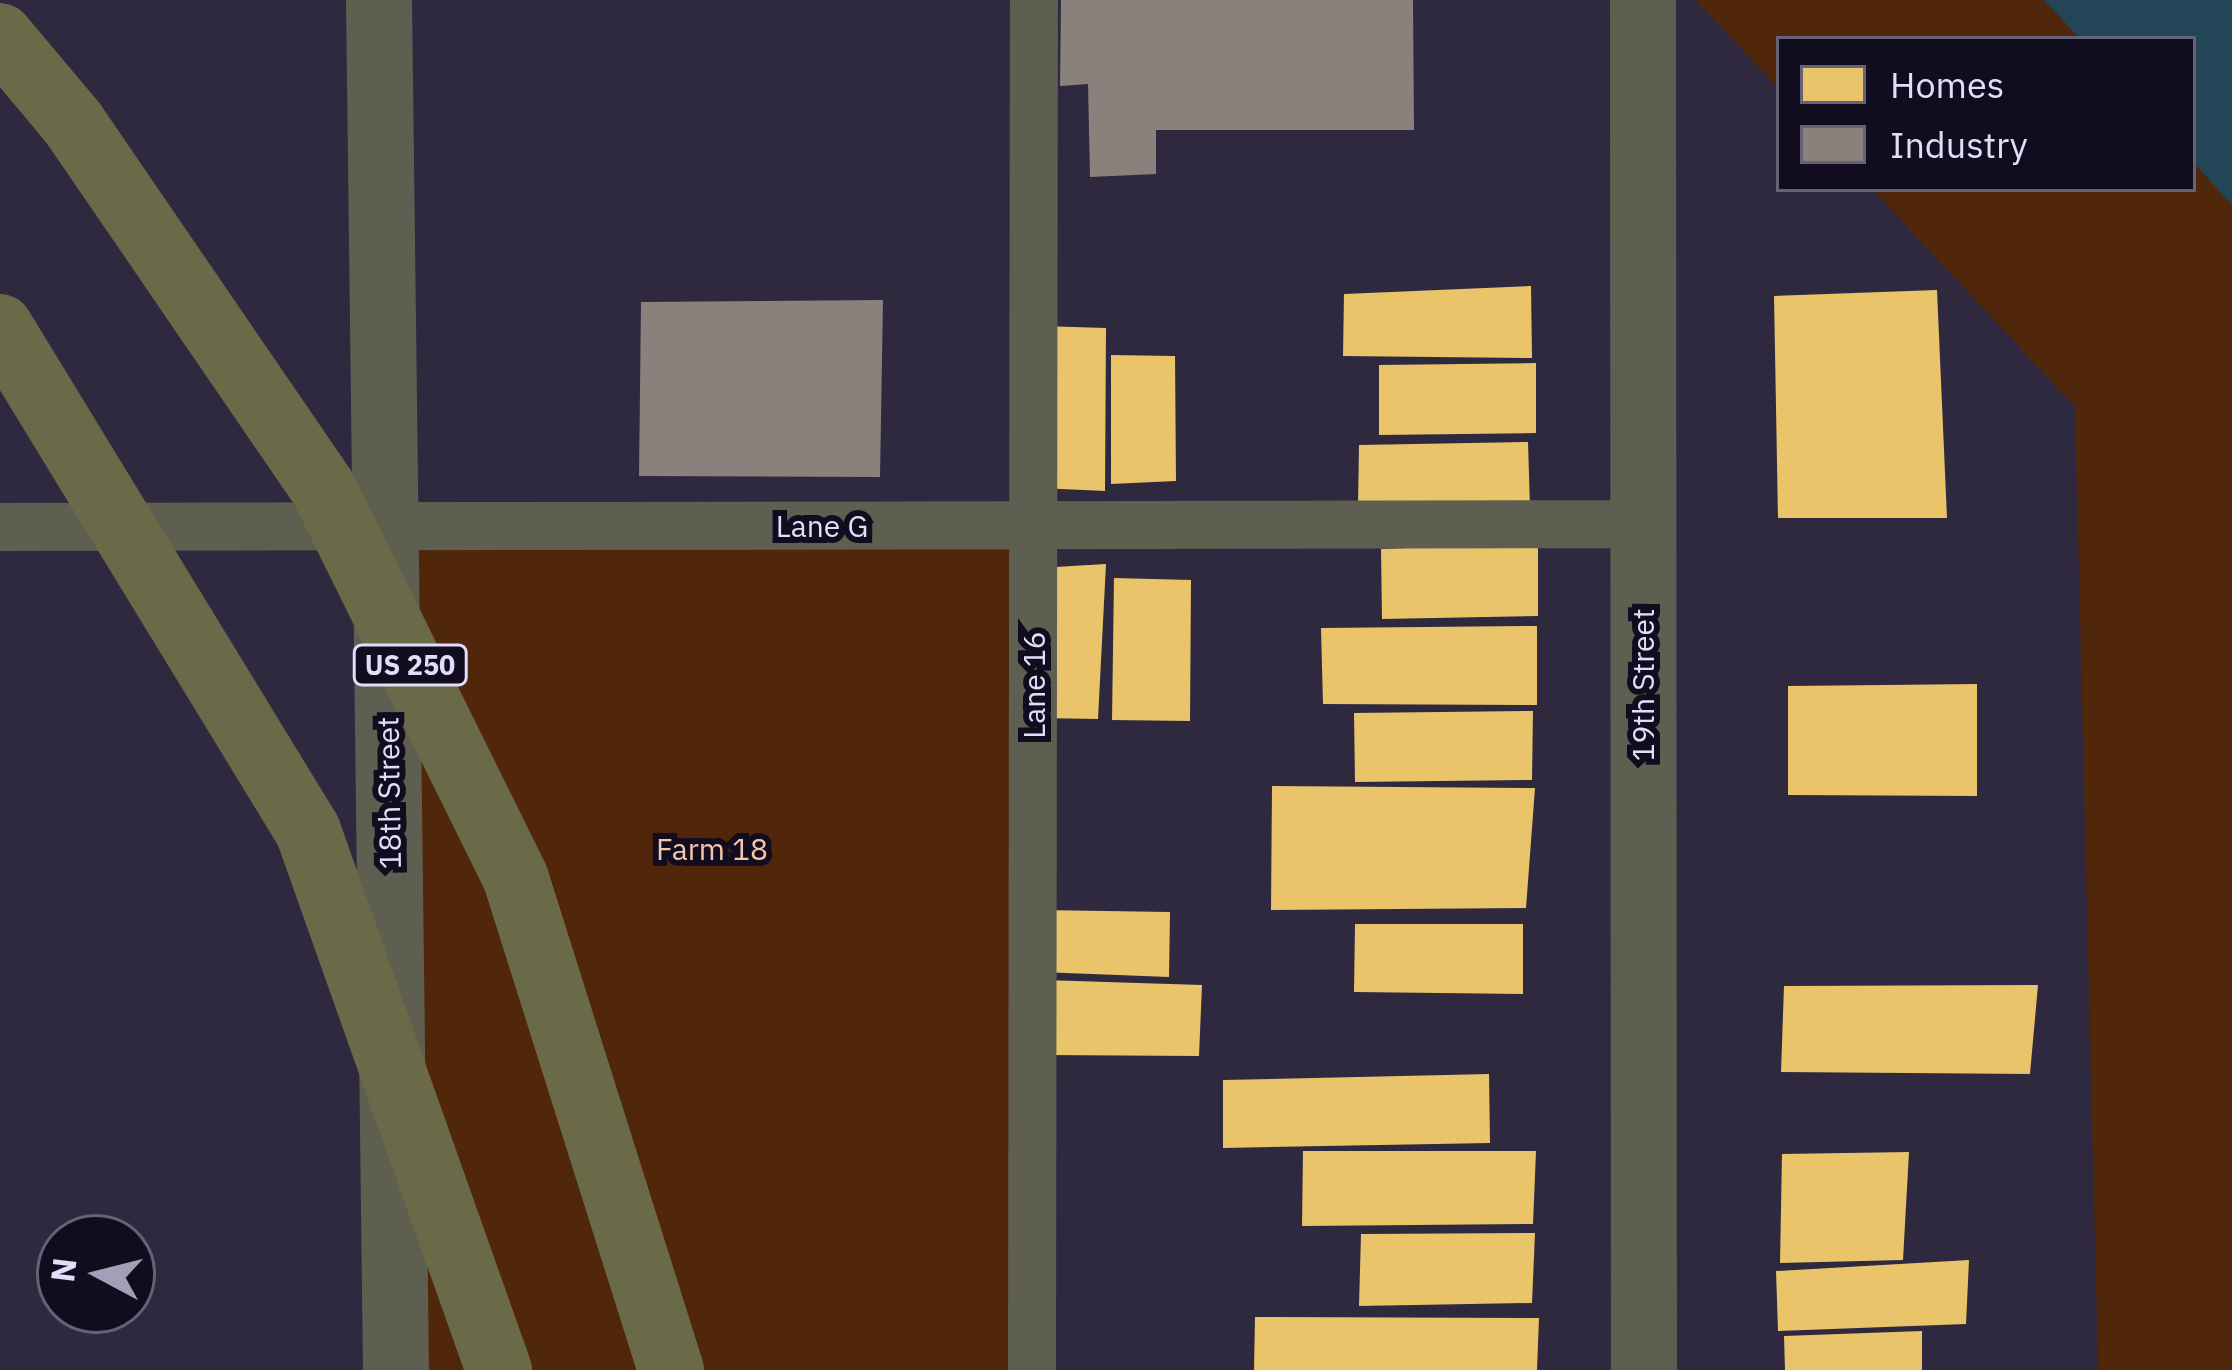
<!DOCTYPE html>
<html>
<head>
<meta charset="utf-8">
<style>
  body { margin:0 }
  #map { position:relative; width:2232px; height:1370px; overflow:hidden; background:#2e293f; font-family:"IBM Plex Sans",sans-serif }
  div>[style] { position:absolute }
  .green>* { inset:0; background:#51270b }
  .water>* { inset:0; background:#234558 }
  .homes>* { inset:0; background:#e9c46a }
  .industry>* { inset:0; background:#8a817c }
  .service>* { height:48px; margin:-24px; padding:0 24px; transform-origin:24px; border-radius:24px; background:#5f5f51 }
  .minor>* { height:66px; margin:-33px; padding:0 33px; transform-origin:33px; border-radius:33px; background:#5f5f51 }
  .motorway-bridge>* { height:66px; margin:-33px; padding:0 33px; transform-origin:33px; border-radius:33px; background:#6a6a48 }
  span { translate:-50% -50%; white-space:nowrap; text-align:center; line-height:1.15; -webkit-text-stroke:12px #110d1f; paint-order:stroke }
  .shield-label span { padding:3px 9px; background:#110d1f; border:3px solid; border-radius:9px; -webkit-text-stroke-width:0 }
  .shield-label { font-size:27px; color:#e2def9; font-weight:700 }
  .street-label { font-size:30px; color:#e2def9 }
  .park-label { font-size:30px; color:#f5c6ab }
  .legend { position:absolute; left:1776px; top:36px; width:420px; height:156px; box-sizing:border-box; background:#110d1f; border:3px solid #656176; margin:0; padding:15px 21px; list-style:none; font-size:36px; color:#e2def9 }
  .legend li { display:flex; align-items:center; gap:24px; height:60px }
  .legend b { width:60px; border:3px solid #656176 }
  .north { position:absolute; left:36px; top:1214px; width:120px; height:120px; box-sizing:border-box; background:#110d1f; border:3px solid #656176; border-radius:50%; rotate:277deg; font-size:33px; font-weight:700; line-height:48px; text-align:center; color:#e2def9 }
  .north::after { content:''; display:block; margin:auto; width:42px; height:54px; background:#a39fb8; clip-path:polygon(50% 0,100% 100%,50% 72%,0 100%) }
</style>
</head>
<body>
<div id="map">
  <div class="green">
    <div style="clip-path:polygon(1696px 0,2044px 0,2080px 39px,1779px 39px,1779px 89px)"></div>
    <div style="clip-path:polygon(2193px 162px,2232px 205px,2232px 1370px,2098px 1370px,2075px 407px,1872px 189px,2193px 189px)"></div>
    <div style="clip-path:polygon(386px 523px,1035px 527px,1032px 1370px,396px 1370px)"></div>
  </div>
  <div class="water">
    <div style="clip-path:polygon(2044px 0,2232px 0,2232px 205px,2193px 162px,2193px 39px,2080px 39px)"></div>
  </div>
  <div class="homes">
    <div style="clip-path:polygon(1531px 286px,1532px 358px,1343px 356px,1344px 294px)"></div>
    <div style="clip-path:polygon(1937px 290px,1947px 518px,1778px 518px,1774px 296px)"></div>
    <div style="clip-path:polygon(1041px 326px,1106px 328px,1105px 491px,1039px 488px)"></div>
    <div style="clip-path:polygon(1111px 355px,1175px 356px,1176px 481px,1111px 484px)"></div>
    <div style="clip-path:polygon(1536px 363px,1536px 433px,1379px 435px,1379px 365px)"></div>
    <div style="clip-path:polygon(1528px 442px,1530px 508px,1358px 505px,1359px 445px)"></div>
    <div style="clip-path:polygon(1538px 543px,1538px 616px,1382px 619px,1381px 549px)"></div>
    <div style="clip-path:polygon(1106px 564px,1098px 719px,1038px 718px,1038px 568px)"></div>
    <div style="clip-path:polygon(1114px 578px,1191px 580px,1190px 721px,1112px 720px)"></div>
    <div style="clip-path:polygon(1537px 626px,1537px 705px,1323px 704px,1321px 628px)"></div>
    <div style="clip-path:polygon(1977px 684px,1977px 796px,1788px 795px,1788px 686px)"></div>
    <div style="clip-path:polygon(1533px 711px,1532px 780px,1355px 782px,1354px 713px)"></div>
    <div style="clip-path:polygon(1272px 786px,1535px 788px,1526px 908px,1271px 910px)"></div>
    <div style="clip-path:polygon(1040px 910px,1170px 912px,1169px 977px,1040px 972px)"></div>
    <div style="clip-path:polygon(1355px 924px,1523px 924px,1523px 994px,1354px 992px)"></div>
    <div style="clip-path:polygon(1043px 980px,1202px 985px,1199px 1056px,1044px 1055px)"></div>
    <div style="clip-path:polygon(2038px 985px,2030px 1074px,1781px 1072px,1784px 986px)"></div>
    <div style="clip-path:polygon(1489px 1074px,1490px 1143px,1223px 1148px,1223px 1080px)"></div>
    <div style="clip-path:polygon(1303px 1151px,1536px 1151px,1533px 1224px,1302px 1226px)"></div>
    <div style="clip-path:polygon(1909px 1152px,1903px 1260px,1780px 1263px,1782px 1154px)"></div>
    <div style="clip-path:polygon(1535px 1233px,1532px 1303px,1359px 1306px,1361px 1234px)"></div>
    <div style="clip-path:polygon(1969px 1260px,1966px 1324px,1778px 1331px,1776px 1271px)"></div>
    <div style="clip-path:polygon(1255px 1317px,1539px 1318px,1537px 1370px,1254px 1370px)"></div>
    <div style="clip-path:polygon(1922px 1331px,1922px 1370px,1785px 1370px,1784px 1336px)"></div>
  </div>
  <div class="industry">
    <div style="clip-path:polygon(1061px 0,1413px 0,1414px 130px,1156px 130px,1156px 174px,1090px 177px,1088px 84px,1060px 86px)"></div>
    <div style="clip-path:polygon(883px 300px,880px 477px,639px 476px,641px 302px)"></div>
  </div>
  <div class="service">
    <div style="left:0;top:527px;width:1643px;rotate:-0.1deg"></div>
    <div style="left:1032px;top:1370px;width:1370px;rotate:-89.92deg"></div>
  </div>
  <div class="minor">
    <div style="left:379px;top:0;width:1370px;rotate:89.29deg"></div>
    <div style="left:1643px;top:0;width:1370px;rotate:89.96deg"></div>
  </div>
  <div class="motorway-bridge">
    <div style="left:0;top:36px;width:114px;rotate:50deg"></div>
    <div style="left:73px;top:123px;width:442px;rotate:55.6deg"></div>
    <div style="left:323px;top:488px;width:436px;rotate:63.7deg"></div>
    <div style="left:516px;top:879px;width:515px;rotate:72.48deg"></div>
    <div style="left:0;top:327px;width:591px;rotate:58.57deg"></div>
    <div style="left:308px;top:831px;width:572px;rotate:70.49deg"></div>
  </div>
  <div class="shield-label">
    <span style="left:410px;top:665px">US 250</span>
  </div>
  <div class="street-label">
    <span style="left:822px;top:526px">Lane G</span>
    <span style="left:1034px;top:685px;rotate:-90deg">Lane 16</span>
    <span style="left:1643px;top:685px;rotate:-90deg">19th Street</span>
    <span style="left:389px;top:793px;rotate:-91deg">18th Street</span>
  </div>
  <div class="park-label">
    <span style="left:712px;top:849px">Farm 18</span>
  </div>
  <ul class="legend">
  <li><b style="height:33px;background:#e9c46a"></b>Homes</li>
  <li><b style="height:33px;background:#8a817c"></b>Industry</li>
  </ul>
  <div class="north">N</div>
</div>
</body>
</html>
